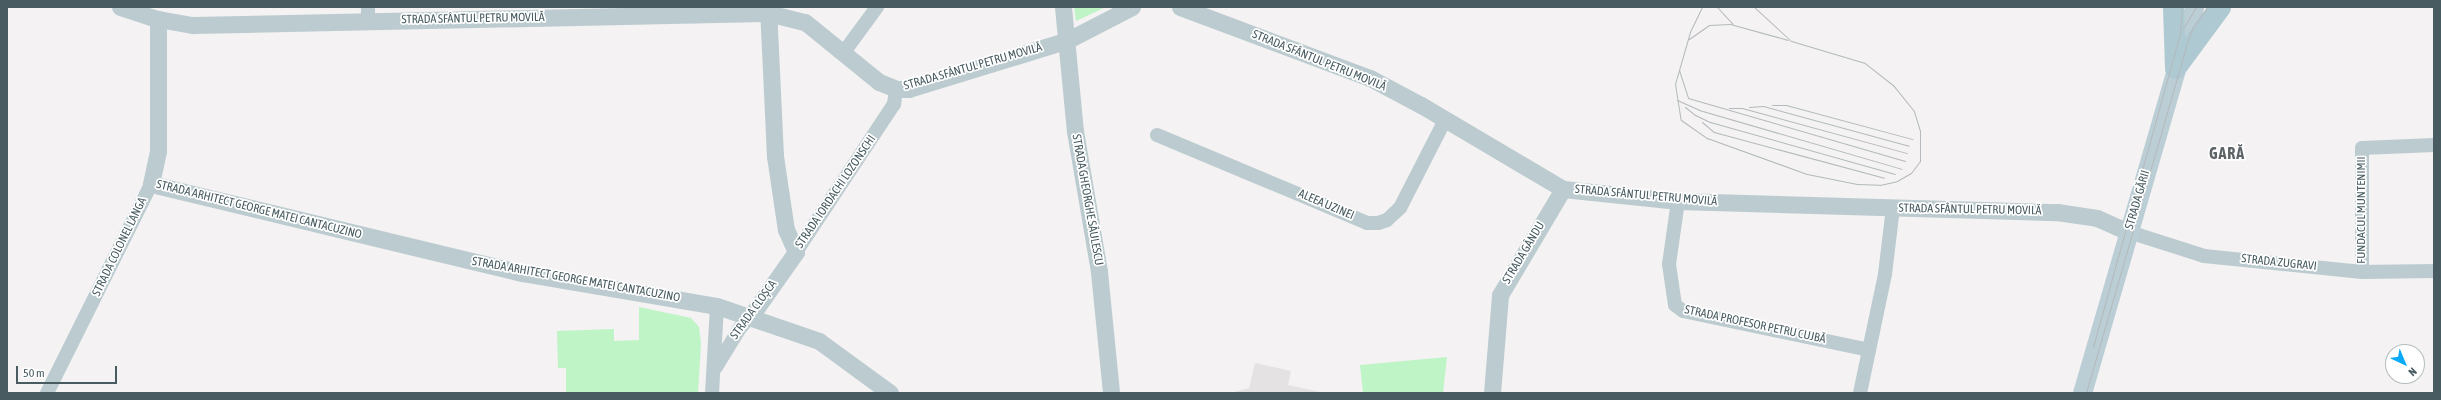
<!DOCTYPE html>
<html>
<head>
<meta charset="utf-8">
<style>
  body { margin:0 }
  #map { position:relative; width:2441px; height:400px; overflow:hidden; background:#f4f2f2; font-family:"Asap Condensed",sans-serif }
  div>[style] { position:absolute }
  .education>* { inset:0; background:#e5e2e4 }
  .green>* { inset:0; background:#bef4c6 }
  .minor>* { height:14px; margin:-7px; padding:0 7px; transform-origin:7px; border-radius:7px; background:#bbcbcf }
  .tertiary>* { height:17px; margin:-8.5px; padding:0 8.5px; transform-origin:8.5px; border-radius:8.5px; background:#bbcbcf }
  .secondary>* { height:19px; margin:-9.5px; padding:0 9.5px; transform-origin:9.5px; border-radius:9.5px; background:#bcced5 }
  .primary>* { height:21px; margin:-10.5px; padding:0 10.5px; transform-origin:10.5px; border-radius:10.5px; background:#afc9d2 }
  .tram>* { height:1px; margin:-0.5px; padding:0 0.5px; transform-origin:0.5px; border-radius:0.5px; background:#b3b9bc }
  span { translate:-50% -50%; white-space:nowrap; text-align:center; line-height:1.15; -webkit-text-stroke:3.5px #fff; paint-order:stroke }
  .street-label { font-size:12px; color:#475b61 }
  .district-label { font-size:16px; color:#5d6467; font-weight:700; letter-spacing:1px }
  .frame { position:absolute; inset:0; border:8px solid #475b61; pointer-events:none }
  .north { position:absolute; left:2385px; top:344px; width:40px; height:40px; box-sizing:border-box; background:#fff; border:1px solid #b5bdc0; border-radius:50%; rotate:136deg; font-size:11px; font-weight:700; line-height:16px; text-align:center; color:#475b61 }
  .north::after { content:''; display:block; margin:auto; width:14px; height:18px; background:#09aaf7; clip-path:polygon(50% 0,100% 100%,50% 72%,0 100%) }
  .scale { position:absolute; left:16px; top:366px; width:101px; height:18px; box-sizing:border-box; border:2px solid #475b61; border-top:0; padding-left:5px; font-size:12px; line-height:14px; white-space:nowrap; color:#475b61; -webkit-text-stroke:3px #fff; paint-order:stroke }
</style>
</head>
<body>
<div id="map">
  <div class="education">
    <div style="clip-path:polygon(1255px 363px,1291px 371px,1288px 385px,1325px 393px,1231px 393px,1249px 388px)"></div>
  </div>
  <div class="green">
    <div style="clip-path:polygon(1074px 7px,1106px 7px,1076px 21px)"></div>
    <div style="clip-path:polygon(639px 307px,691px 318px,699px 327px,701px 344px,698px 393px,566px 393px,566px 368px,558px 368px,557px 331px,614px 329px,614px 341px,639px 340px)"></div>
    <div style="clip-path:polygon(1447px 357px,1443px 393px,1363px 393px,1360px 365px)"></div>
  </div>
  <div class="minor">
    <div style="left:368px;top:19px;width:12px;rotate:-90deg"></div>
    <div style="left:844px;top:52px;width:56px;rotate:-53.7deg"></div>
    <div style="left:1157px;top:135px;width:228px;rotate:22.7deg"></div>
    <div style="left:1367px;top:223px;width:11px"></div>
    <div style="left:1378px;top:223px;width:9px;rotate:-18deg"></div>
    <div style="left:1387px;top:220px;width:18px;rotate:-43deg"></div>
    <div style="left:1400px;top:208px;width:99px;rotate:-62.9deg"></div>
    <div style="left:1678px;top:201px;width:64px;rotate:98.1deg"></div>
    <div style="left:1669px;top:264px;width:41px;rotate:81.7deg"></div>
    <div style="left:1675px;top:305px;width:10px;rotate:37deg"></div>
    <div style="left:1683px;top:311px;width:190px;rotate:11.8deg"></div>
    <div style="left:2129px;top:232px;width:79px;rotate:17.7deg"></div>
    <div style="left:2204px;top:256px;width:159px;rotate:5.8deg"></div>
    <div style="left:2362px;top:272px;width:72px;rotate:-0.8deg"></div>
    <div style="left:796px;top:252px;width:178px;rotate:-56.5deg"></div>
    <div style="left:894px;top:104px;width:15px;rotate:-82deg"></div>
    <div style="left:2362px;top:272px;width:124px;rotate:-90deg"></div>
    <div style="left:2362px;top:148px;width:72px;rotate:-2.4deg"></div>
    <div style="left:716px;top:367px;width:46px;rotate:-58.4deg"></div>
    <div style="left:740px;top:328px;width:16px;rotate:-47deg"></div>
    <div style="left:47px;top:393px;width:233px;rotate:-63.5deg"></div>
    <div style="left:712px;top:393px;width:87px;rotate:-86.7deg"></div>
    <div style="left:1860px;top:393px;width:122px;rotate:-78.1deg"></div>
    <div style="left:1885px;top:274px;width:66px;rotate:-83.1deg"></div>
  </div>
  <div class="tertiary">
    <div style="left:120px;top:7px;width:40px;rotate:18deg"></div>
    <div style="left:158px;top:19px;width:36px;rotate:10deg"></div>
    <div style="left:193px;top:25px;width:575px;rotate:-1.2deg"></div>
    <div style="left:768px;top:13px;width:38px;rotate:14deg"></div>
    <div style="left:805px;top:22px;width:95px;rotate:39deg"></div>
    <div style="left:879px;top:82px;width:18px;rotate:22deg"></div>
    <div style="left:896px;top:89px;width:13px"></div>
    <div style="left:909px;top:89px;width:166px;rotate:-17.1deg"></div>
    <div style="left:1068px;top:40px;width:72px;rotate:-27.3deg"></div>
    <div style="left:1063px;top:7px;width:125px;rotate:84.5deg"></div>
    <div style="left:1075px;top:131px;width:143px;rotate:80.3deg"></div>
    <div style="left:1099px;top:272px;width:122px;rotate:84.3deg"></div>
    <div style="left:1180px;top:7px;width:203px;rotate:20.5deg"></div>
    <div style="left:1370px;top:78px;width:58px;rotate:27.9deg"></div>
    <div style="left:1421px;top:105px;width:165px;rotate:30.6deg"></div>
    <div style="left:1563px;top:189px;width:116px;rotate:6deg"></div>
    <div style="left:1678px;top:201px;width:379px;rotate:1.7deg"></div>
    <div style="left:2057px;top:212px;width:40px;rotate:8.5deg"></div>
    <div style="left:2097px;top:218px;width:35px;rotate:24deg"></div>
    <div style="left:158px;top:19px;width:132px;rotate:90deg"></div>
    <div style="left:158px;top:151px;width:34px;rotate:102deg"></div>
    <div style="left:151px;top:184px;width:382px;rotate:13.5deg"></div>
    <div style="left:523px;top:273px;width:197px;rotate:9.7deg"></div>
    <div style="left:717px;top:306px;width:108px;rotate:18.9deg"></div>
    <div style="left:819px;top:341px;width:88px;rotate:36.2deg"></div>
    <div style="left:751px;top:316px;width:78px;rotate:-54.9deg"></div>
    <div style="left:796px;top:252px;width:24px;rotate:-114deg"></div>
    <div style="left:786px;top:230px;width:75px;rotate:-98.5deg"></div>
    <div style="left:775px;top:156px;width:149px;rotate:-92.7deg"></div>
    <div style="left:1492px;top:393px;width:98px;rotate:-85.3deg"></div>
    <div style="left:1500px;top:295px;width:123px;rotate:-59.3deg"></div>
  </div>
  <div class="secondary">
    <div style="left:2082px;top:393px;width:402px;rotate:-73.8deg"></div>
  </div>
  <div class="primary">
    <div style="left:2173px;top:7px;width:61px;rotate:88.1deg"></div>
    <div style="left:2175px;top:68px;width:76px;rotate:-53.6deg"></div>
  </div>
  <div class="tram">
    <div style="left:1702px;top:7px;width:28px;rotate:116deg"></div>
    <div style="left:1690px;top:32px;width:54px;rotate:106.1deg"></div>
    <div style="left:1675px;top:84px;width:36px;rotate:81deg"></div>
    <div style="left:1681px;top:120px;width:32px;rotate:35deg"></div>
    <div style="left:1707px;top:138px;width:106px;rotate:19.8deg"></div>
    <div style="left:1807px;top:174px;width:51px;rotate:11.3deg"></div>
    <div style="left:1857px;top:184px;width:23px;rotate:2deg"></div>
    <div style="left:1880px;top:185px;width:17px;rotate:-13deg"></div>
    <div style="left:1897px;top:181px;width:16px;rotate:-30deg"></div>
    <div style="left:1911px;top:173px;width:15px;rotate:-53deg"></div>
    <div style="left:1920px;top:161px;width:30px;rotate:-90deg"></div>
    <div style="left:1920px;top:131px;width:21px;rotate:-107deg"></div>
    <div style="left:1914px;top:111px;width:32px;rotate:-129deg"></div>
    <div style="left:1894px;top:86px;width:37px;rotate:-142deg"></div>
    <div style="left:1865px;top:63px;width:77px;rotate:-163.4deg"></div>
    <div style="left:1791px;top:41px;width:50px;rotate:-137.4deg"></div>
    <div style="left:1717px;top:7px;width:23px;rotate:47deg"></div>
    <div style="left:2183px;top:28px;width:25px;rotate:-58deg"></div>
    <div style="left:1689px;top:39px;width:24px;rotate:-35deg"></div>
    <div style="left:1709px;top:25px;width:21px;rotate:-3deg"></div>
    <div style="left:1730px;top:24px;width:60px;rotate:15.4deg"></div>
    <div style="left:1679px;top:70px;width:29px;rotate:72deg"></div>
    <div style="left:1688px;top:98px;width:226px;rotate:16.2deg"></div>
    <div style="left:1677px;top:100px;width:24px;rotate:24deg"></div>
    <div style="left:1699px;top:110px;width:211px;rotate:16.2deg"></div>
    <div style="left:1772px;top:105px;width:14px"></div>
    <div style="left:1786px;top:105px;width:131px;rotate:15.1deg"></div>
    <div style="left:1685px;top:107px;width:13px;rotate:39deg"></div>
    <div style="left:1695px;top:115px;width:17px;rotate:25deg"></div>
    <div style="left:1710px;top:122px;width:192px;rotate:15.7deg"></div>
    <div style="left:1749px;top:107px;width:14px;rotate:-4deg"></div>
    <div style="left:1763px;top:106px;width:151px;rotate:15.3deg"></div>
    <div style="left:1729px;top:108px;width:13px"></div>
    <div style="left:1742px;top:108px;width:171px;rotate:15.3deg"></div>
    <div style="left:1702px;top:122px;width:16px;rotate:40deg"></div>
    <div style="left:1714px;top:132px;width:176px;rotate:15.1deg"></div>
    <div style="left:2093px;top:347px;width:326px;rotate:-74.5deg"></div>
    <div style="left:2180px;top:33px;width:26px;rotate:-86deg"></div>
    <div style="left:2086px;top:393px;width:365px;rotate:-73.9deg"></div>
    <div style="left:2187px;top:42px;width:16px;rotate:-68deg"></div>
    <div style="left:2193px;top:27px;width:24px;rotate:-55deg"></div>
  </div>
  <div class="street-label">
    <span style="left:473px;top:19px;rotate:-1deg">STRADA SFÂNTUL PETRU MOVILĂ</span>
    <span style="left:1319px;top:61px;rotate:22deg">STRADA SFÂNTUL PETRU MOVILĂ</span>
    <span style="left:973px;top:67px;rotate:-16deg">STRADA SFÂNTUL PETRU MOVILĂ</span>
    <span style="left:836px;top:192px;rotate:-56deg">STRADA IORDACHI LOZONSCHI</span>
    <span style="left:1646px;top:196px;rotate:5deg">STRADA SFÂNTUL PETRU MOVILĂ</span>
    <span style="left:1087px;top:200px;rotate:80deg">STRADA GHEORGHE SĂULESCU</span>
    <span style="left:2138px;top:200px;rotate:-74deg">STRADA GĂRII</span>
    <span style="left:1326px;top:205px;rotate:23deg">ALEEA UZINEI</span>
    <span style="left:259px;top:210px;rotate:14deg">STRADA ARHITECT GEORGE MATEI CANTACUZINO</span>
    <span style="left:1970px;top:210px;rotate:1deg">STRADA SFÂNTUL PETRU MOVILĂ</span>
    <span style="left:2362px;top:210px;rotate:-90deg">FUNDACUL MUNTENIMII</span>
    <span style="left:120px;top:247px;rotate:-64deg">STRADA COLONEL LANGA</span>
    <span style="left:1524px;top:253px;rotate:-59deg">STRADA GÂNDU</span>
    <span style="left:2279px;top:263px;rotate:6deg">STRADA ZUGRAVI</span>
    <span style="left:576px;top:280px;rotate:10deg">STRADA ARHITECT GEORGE MATEI CANTACUZINO</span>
    <span style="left:754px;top:310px;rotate:-54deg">STRADA CLOȘCA</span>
    <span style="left:1755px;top:325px;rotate:12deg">STRADA PROFESOR PETRU CUJBĂ</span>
  </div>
  <div class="district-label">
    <span style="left:2227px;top:153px">GARĂ</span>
  </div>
  <div class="frame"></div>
  <div class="north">N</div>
  <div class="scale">50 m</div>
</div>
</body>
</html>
